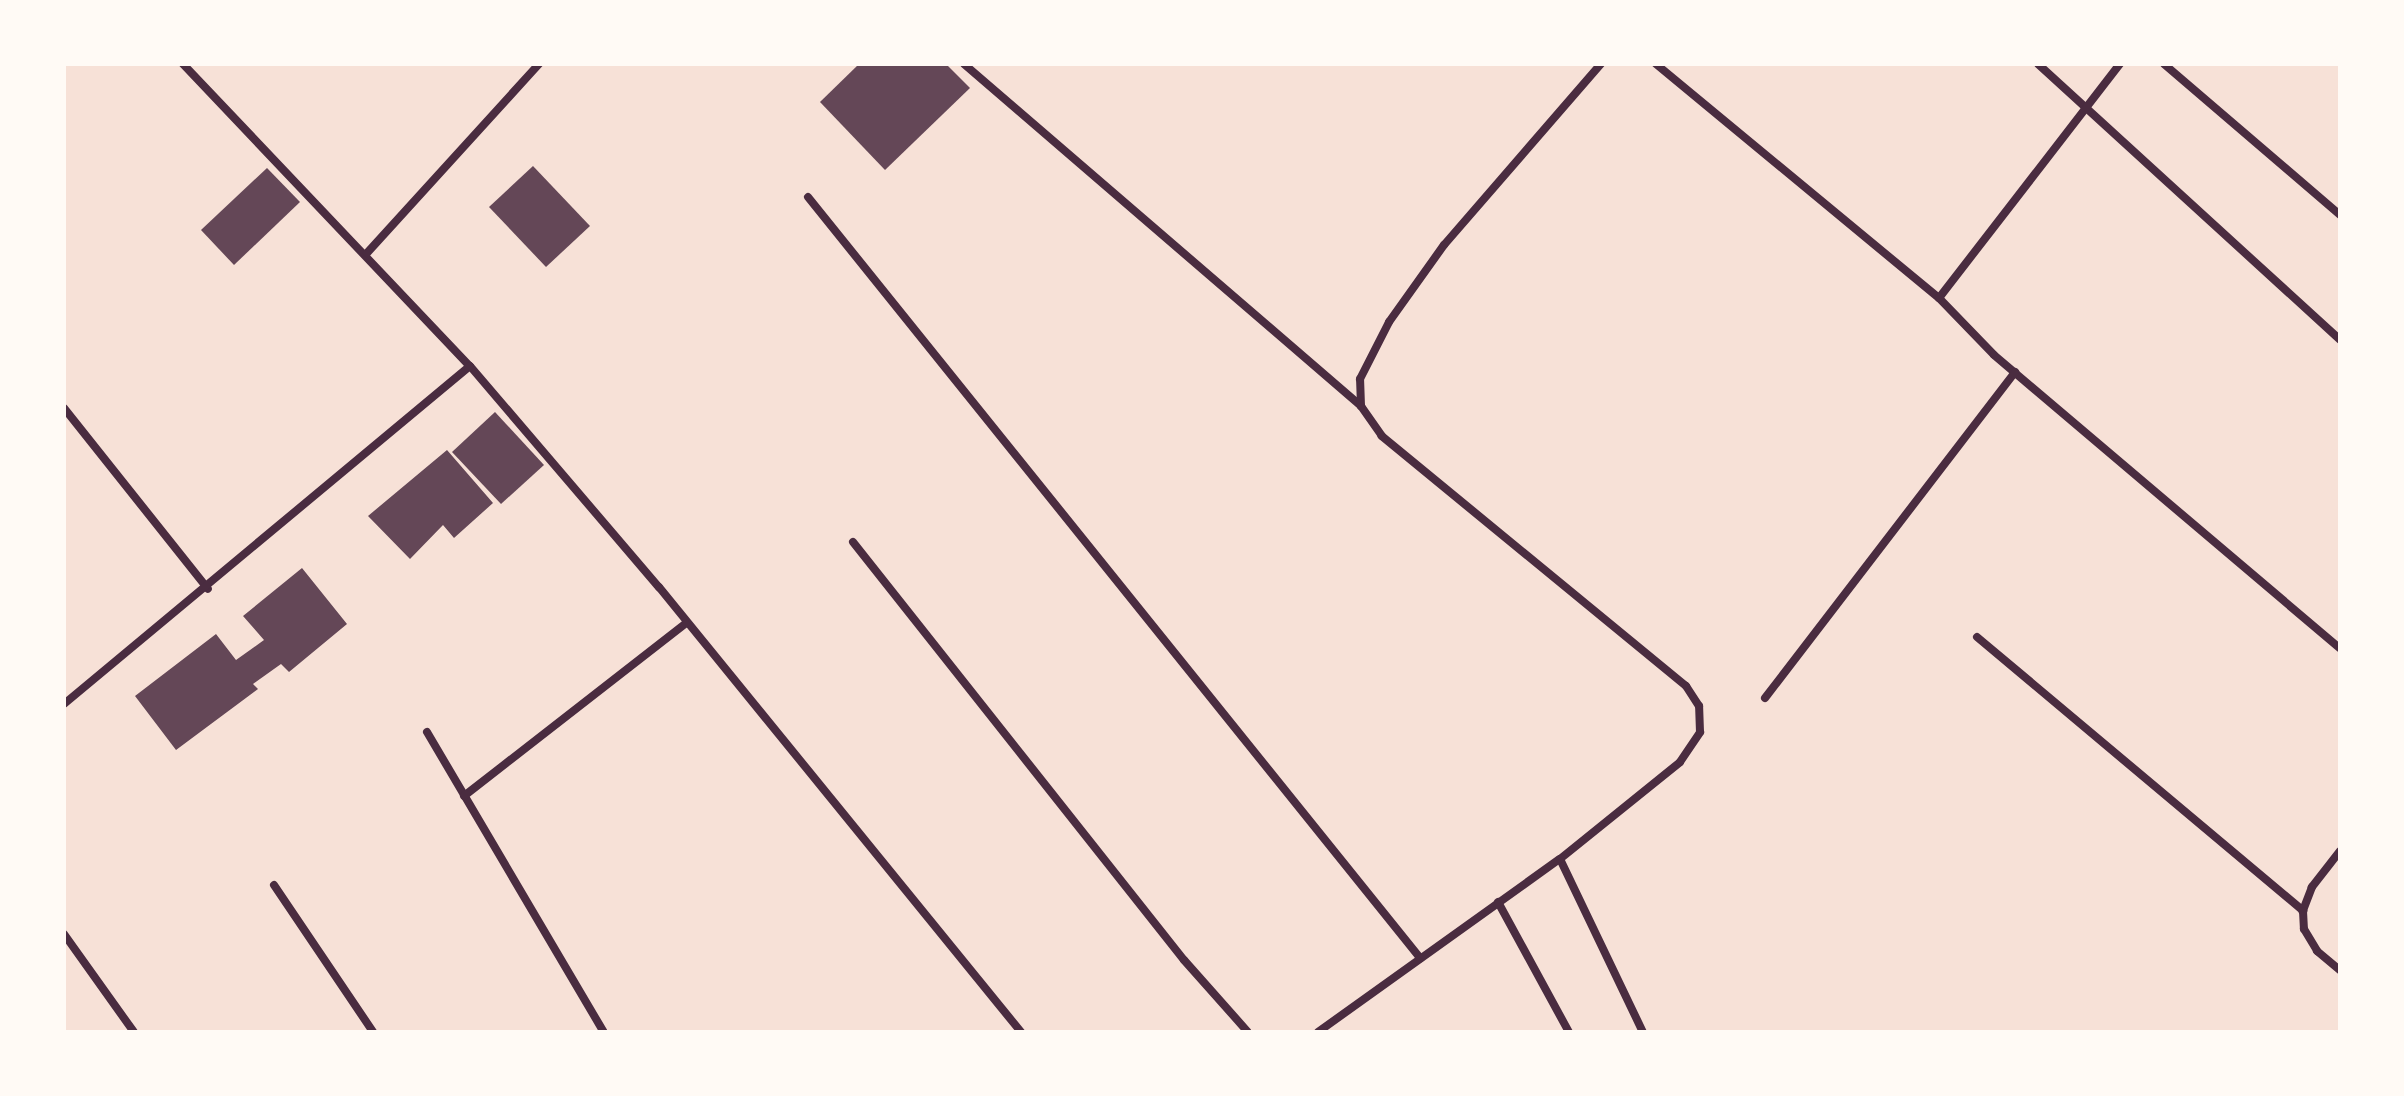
<!DOCTYPE html>
<html>
<head>
<meta charset="utf-8">
<style>
  body { margin:0 }
  #map { position:relative; width:2404px; height:1096px; overflow:hidden; background:#f7e1d7; font-family:"Nunito Sans",sans-serif }
  div>[style] { position:absolute }
  .building>* { inset:0; background:#644757 }
  .minor>* { height:8px; margin:-4px; padding:0 4px; transform-origin:4px; border-radius:4px; background:#4a2c40 }
  span { translate:-50% -50%; white-space:nowrap; text-align:center; line-height:1.15; -webkit-text-stroke:8px #fffaf5; paint-order:stroke }
  .frame { position:absolute; inset:0; border:66px solid #fffaf5; pointer-events:none }
</style>
</head>
<body>
<div id="map">
  <div class="building">
    <div style="clip-path:polygon(859px 64px,946px 64px,970px 88px,885px 170px,820px 102px)"></div>
    <div style="clip-path:polygon(533px 166px,590px 226px,546px 267px,489px 207px)"></div>
    <div style="clip-path:polygon(267px 168px,300px 202px,234px 265px,201px 230px)"></div>
    <div style="clip-path:polygon(495px 412px,544px 465px,501px 504px,452px 452px)"></div>
    <div style="clip-path:polygon(447px 450px,493px 503px,454px 538px,443px 525px,410px 559px,368px 516px)"></div>
    <div style="clip-path:polygon(302px 568px,347px 624px,289px 672px,281px 664px,253px 684px,258px 689px,176px 750px,135px 696px,216px 634px,236px 660px,264px 640px,243px 616px)"></div>
  </div>
  <div class="minor">
    <div style="left:183px;top:64px;width:417px;rotate:46.5deg"></div>
    <div style="left:470px;top:366px;width:291px;rotate:49.5deg"></div>
    <div style="left:659px;top:587px;width:574px;rotate:50.87deg"></div>
    <div style="left:964px;top:64px;width:524px;rotate:40.74deg"></div>
    <div style="left:1656px;top:64px;width:367px;rotate:39.6deg"></div>
    <div style="left:1939px;top:298px;width:79px;rotate:46deg"></div>
    <div style="left:1994px;top:355px;width:453px;rotate:40.3deg"></div>
    <div style="left:2038px;top:64px;width:409px;rotate:42.4deg"></div>
    <div style="left:2164px;top:64px;width:232px;rotate:40.6deg"></div>
    <div style="left:808px;top:197px;width:977px;rotate:51.19deg"></div>
    <div style="left:367px;top:253px;width:256px;rotate:-47.7deg"></div>
    <div style="left:1939px;top:298px;width:296px;rotate:-52.3deg"></div>
    <div style="left:64px;top:408px;width:231px;rotate:51.5deg"></div>
    <div style="left:853px;top:542px;width:533px;rotate:51.63deg"></div>
    <div style="left:1184px;top:960px;width:96px;rotate:48.4deg"></div>
    <div style="left:1977px;top:637px;width:426px;rotate:40deg"></div>
    <div style="left:1765px;top:698px;width:411px;rotate:-52.5deg"></div>
    <div style="left:64px;top:704px;width:528px;rotate:-39.78deg"></div>
    <div style="left:427px;top:732px;width:348px;rotate:59.5deg"></div>
    <div style="left:464px;top:796px;width:281px;rotate:-37.9deg"></div>
    <div style="left:2340px;top:851px;width:46px;rotate:127.9deg"></div>
    <div style="left:2312px;top:887px;width:26px;rotate:111deg"></div>
    <div style="left:2303px;top:911px;width:18px;rotate:87deg"></div>
    <div style="left:2304px;top:929px;width:26px;rotate:59deg"></div>
    <div style="left:2317px;top:951px;width:30px;rotate:40deg"></div>
    <div style="left:1560px;top:859px;width:192px;rotate:64.4deg"></div>
    <div style="left:274px;top:885px;width:177px;rotate:56deg"></div>
    <div style="left:1498px;top:902px;width:148px;rotate:61.4deg"></div>
    <div style="left:64px;top:934px;width:120px;rotate:54.5deg"></div>
    <div style="left:1318px;top:1032px;width:297px;rotate:-35.6deg"></div>
    <div style="left:1560px;top:859px;width:154px;rotate:-38.9deg"></div>
    <div style="left:1680px;top:762px;width:36px;rotate:-56deg"></div>
    <div style="left:1700px;top:732px;width:26px;rotate:-92deg"></div>
    <div style="left:1699px;top:706px;width:24px;rotate:-123deg"></div>
    <div style="left:1686px;top:686px;width:394px;rotate:-140.6deg"></div>
    <div style="left:1382px;top:436px;width:37px;rotate:-125deg"></div>
    <div style="left:1361px;top:406px;width:27px;rotate:-92deg"></div>
    <div style="left:1360px;top:379px;width:64px;rotate:-63deg"></div>
    <div style="left:1389px;top:322px;width:95px;rotate:-54.5deg"></div>
    <div style="left:1444px;top:245px;width:240px;rotate:-49.1deg"></div>
  </div>
  <div class="frame"></div>
</div>
</body>
</html>
